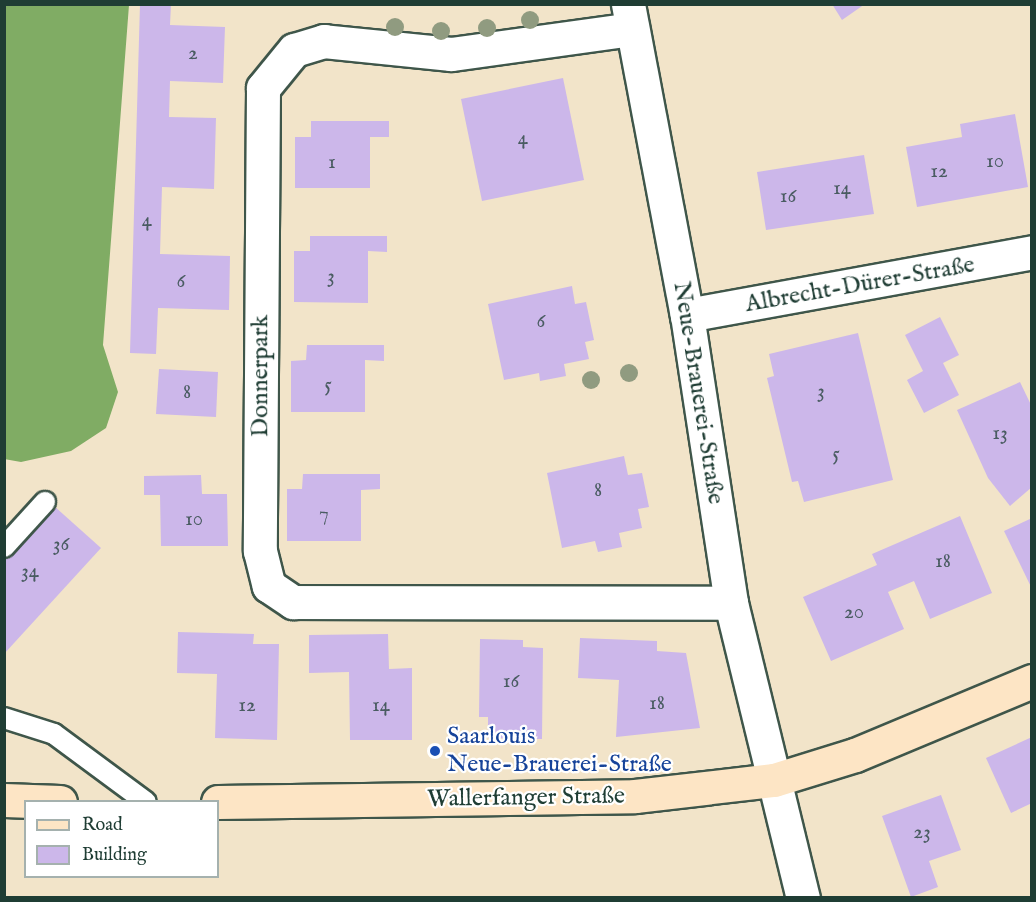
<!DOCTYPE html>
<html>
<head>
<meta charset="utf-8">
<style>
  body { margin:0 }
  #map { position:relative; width:1036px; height:902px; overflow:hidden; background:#f2e4c9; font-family:"IM FELL English",serif }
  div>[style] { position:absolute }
  .forest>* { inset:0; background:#80ac64 }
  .building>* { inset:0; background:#ccb7ea }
  .roads { filter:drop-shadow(2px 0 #3f564a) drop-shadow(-2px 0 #3f564a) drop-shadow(0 2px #3f564a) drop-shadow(0 -2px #3f564a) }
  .lane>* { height:20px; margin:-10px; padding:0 10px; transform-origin:10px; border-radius:10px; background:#fff }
  .street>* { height:33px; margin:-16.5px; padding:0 16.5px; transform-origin:16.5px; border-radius:16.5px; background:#fff }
  .secondary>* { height:33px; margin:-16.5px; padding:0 16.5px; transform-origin:16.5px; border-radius:16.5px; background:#fde5c5 }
  .trees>* { width:18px; height:18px; margin:-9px; border-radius:50%; background:#909b80 }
  .dots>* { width:16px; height:16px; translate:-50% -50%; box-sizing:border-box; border:3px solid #fff; border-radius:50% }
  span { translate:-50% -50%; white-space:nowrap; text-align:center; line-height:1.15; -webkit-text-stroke:4.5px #fff; paint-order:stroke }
  .number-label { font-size:21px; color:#4a5c62 }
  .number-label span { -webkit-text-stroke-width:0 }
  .street-label { font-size:24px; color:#1f3d34 }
  .transit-label { font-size:24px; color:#164399 }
  .left { translate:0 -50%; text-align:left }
  .frame { position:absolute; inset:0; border:6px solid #1f3d34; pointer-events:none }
  .legend { position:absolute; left:24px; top:800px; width:195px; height:78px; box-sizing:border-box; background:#fff; border:2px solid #a5b1ae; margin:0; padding:8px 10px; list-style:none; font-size:18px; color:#1f3d34 }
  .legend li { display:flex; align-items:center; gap:12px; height:30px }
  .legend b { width:30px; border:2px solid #a5b1ae }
</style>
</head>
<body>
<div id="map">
  <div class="forest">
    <div style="clip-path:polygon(5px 4px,129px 5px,103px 345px,118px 392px,106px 428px,71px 451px,21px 462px,4px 459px)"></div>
  </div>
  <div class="building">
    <div style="clip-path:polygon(140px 4px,171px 4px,170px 25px,225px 27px,223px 83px,170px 81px,169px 117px,216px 118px,214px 189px,162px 187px,160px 254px,230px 256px,229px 310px,158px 308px,156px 354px,130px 353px)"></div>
    <div style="clip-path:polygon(832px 4px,865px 4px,842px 20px)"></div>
    <div style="clip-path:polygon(563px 78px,584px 180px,482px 201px,461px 99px)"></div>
    <div style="clip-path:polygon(1015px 114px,1028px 187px,917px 207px,906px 147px,962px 137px,960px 124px)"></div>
    <div style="clip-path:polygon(311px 121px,389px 121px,389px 137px,370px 137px,370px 188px,295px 188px,295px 137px,311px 137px)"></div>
    <div style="clip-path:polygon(864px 155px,874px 214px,766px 230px,757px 172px)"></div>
    <div style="clip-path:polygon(310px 236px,387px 236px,387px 252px,368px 251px,368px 303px,294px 302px,294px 251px,310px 251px)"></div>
    <div style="clip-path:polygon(572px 286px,575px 304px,586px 302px,594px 340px,585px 342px,589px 359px,564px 364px,566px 376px,540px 381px,539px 373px,504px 380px,488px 304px)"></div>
    <div style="clip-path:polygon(940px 317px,959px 355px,943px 363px,959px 395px,924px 413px,907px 380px,923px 371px,905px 335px)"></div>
    <div style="clip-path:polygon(858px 333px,893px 480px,804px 502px,798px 481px,792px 482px,767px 378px,774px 376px,769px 354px)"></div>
    <div style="clip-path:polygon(307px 345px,384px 345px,384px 361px,365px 360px,365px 412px,291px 412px,291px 361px,306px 360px)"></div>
    <div style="clip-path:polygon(159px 369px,218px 372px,216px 417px,156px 414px)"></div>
    <div style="clip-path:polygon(1020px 382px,1032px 407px,1032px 487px,1010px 506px,988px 478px,957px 410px)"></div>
    <div style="clip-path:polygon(624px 456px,628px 475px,642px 473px,649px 507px,638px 509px,642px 528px,619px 533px,622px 547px,598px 552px,595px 541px,562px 548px,547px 473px)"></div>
    <div style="clip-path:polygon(303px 474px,380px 474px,380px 489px,361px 490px,361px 541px,287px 541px,287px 489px,302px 489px)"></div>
    <div style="clip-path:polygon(201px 475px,202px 494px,227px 494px,228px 546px,161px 546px,160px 495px,144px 495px,144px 476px)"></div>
    <div style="clip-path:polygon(54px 506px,101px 548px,4px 654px,4px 561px)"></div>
    <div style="clip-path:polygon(960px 516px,992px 593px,930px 619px,914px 581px,888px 592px,904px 629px,831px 661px,803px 597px,877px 565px,872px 554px)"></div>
    <div style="clip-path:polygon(1032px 518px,1032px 589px,1004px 531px)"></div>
    <div style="clip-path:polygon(178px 632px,254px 634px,253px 644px,279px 644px,277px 740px,215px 738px,217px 674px,177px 673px)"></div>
    <div style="clip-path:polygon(388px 634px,389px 669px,412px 668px,412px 740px,350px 740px,349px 672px,309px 673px,309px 635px)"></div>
    <div style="clip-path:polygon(580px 638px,657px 641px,657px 651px,686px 653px,700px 728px,616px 737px,619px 680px,578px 678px)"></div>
    <div style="clip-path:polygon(480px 639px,523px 640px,523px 647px,543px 648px,542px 739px,488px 738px,488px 717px,479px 717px)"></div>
    <div style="clip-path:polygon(1032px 737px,1032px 803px,1011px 813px,986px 758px)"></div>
    <div style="clip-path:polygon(941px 795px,961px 850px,929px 861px,938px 887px,911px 897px,882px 816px)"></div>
  </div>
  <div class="roads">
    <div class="lane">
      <div style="left:4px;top:547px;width:61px;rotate:-47.7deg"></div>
      <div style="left:4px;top:718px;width:52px;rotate:17.7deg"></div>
      <div style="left:54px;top:734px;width:114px;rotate:36.5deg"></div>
    </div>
    <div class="street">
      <div style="left:628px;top:4px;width:317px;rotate:79.3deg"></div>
      <div style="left:687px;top:315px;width:291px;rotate:81.3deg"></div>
      <div style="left:731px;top:603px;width:304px;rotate:76.3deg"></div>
      <div style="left:632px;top:29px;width:183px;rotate:172.1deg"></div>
      <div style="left:451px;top:54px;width:128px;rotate:-174.2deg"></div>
      <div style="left:324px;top:41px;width:31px;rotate:163deg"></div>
      <div style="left:294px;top:50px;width:49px;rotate:129.2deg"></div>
      <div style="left:263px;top:88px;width:463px;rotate:90.4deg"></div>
      <div style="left:260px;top:551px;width:36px;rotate:76deg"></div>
      <div style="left:269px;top:586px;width:29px;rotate:34deg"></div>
      <div style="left:293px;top:602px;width:438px;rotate:0.1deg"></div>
      <div style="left:687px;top:315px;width:351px;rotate:-10.3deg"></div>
    </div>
    <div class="secondary">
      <div style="left:4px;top:800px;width:56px;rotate:2deg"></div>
      <div style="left:218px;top:802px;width:417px;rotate:-0.8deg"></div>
      <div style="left:635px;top:796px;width:140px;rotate:-6.6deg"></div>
      <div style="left:774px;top:780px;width:85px;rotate:-17.2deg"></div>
      <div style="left:855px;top:755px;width:192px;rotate:-22.7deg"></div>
    </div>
  </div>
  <div class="trees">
    <div style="left:530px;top:20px"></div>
    <div style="left:395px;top:27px"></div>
    <div style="left:487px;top:28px"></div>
    <div style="left:441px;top:31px"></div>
    <div style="left:629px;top:373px"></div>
    <div style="left:591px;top:380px"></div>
  </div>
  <div class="dots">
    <div style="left:435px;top:751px;background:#1a4fb4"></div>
  </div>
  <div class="number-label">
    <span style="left:193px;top:54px">2</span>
    <span style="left:523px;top:139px">4</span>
    <span style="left:995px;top:162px">10</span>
    <span style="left:332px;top:163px">1</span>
    <span style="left:939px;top:172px">12</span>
    <span style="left:842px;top:189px">14</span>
    <span style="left:788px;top:197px">16</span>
    <span style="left:147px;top:221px">4</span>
    <span style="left:331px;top:277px">3</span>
    <span style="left:181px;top:282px">6</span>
    <span style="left:541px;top:322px">6</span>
    <span style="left:328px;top:386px">5</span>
    <span style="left:821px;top:392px">3</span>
    <span style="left:187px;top:393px">8</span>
    <span style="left:1000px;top:434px">13</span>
    <span style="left:836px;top:455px">5</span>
    <span style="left:598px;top:491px">8</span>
    <span style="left:324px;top:515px">7</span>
    <span style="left:194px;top:520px">10</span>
    <span style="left:61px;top:545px">36</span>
    <span style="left:943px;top:562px">18</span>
    <span style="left:30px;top:572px">34</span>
    <span style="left:854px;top:613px">20</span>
    <span style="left:511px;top:682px">16</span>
    <span style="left:657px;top:704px">18</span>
    <span style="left:247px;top:706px">12</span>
    <span style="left:381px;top:706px">14</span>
    <span style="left:922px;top:833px">23</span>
  </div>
  <div class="street-label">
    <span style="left:860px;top:285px;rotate:-10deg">Albrecht-Dürer-Straße</span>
    <span style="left:261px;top:376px;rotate:-90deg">Donnerpark</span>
    <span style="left:698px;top:393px;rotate:81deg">Neue-Brauerei-Straße</span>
    <span style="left:526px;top:798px;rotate:-1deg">Wallerfanger Straße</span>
  </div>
  <div class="transit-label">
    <span class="left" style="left:447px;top:751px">Saarlouis<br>Neue-Brauerei-Straße</span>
  </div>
  <div class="frame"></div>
  <ul class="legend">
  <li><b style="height:8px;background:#fde5c5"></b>Road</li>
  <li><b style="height:16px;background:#ccb7ea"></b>Building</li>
  </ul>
</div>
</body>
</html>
